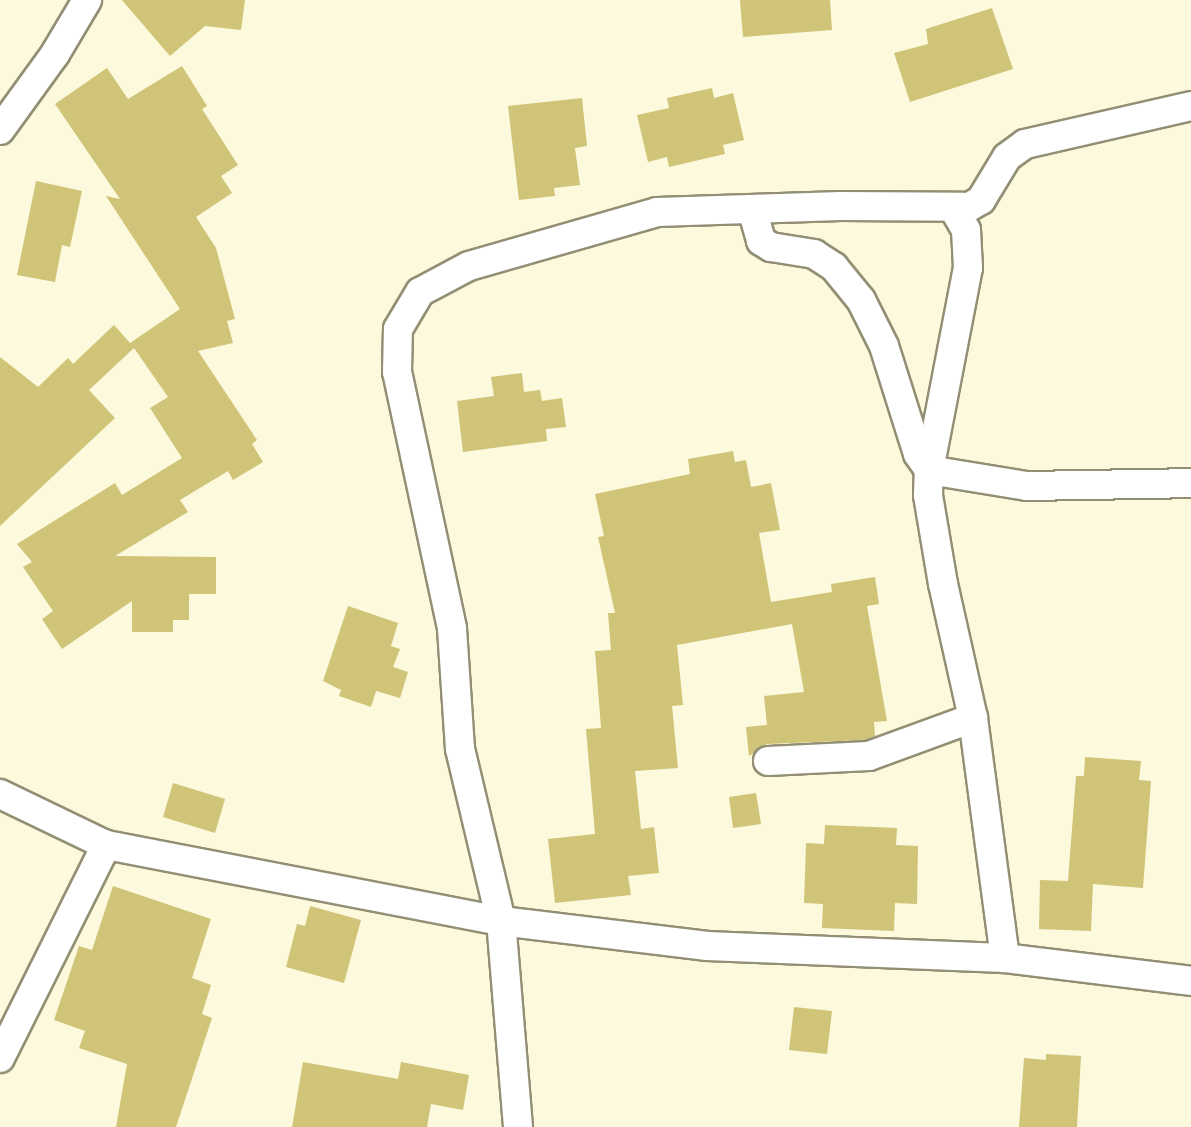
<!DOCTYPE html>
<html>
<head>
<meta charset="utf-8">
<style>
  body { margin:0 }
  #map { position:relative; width:1191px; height:1127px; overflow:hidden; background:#fcf9dc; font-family:"Varela Round",sans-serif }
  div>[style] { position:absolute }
  .building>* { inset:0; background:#cfc478 }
  .roads { filter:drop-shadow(2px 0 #928f75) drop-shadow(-2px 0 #928f75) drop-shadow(0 2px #928f75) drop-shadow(0 -2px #928f75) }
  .minor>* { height:28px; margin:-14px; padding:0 14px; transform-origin:14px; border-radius:14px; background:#fff }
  span { translate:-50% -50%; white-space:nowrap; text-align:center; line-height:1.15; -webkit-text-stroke:5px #fff; paint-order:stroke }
</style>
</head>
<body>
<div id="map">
  <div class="building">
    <div style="clip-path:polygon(122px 0,245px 0,241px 30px,205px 26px,170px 56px)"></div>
    <div style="clip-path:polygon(740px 0,830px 0,832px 30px,743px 37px)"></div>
    <div style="clip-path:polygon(992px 8px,1013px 69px,910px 102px,894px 53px,928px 44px,926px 29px)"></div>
    <div style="clip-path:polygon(182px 66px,207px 106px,202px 109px,238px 165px,221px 176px,232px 193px,196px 217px,216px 248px,235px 319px,227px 321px,233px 343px,198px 351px,257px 440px,252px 444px,263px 462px,233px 480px,228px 471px,180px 500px,188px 512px,115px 556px,216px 557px,216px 594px,189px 594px,189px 620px,173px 620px,173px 632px,132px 632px,132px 601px,62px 649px,42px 619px,53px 611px,23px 567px,32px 562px,17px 544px,115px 483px,122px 495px,182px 458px,150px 408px,168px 397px,134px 348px,89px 390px,115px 418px,0 526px,0 357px,38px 387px,68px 358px,73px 364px,114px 325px,130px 343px,180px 309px,106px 196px,120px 199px,55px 104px,107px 68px,128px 99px)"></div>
    <div style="clip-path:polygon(712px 88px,714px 98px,733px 93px,744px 140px,723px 145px,725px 154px,669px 167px,667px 157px,648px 162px,637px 115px,669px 108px,667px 98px)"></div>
    <div style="clip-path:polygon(582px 98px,587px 146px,575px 148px,580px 185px,554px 188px,555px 196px,519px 200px,508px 106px)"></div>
    <div style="clip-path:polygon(36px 181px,82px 191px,70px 247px,62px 245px,55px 282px,17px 275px)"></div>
    <div style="clip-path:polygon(522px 373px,524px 392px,540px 390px,542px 401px,562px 398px,566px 427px,546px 429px,547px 441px,463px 452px,457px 401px,494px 396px,491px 377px)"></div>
    <div style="clip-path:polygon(733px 451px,735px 462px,746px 460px,751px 487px,771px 483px,780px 530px,759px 533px,771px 602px,832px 592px,831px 584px,875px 577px,879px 604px,867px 606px,887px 721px,874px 722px,875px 736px,866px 740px,767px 744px,749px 756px,746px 727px,767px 725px,764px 696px,804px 692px,792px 624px,677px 645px,683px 705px,672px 706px,678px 768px,635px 771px,641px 829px,654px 827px,659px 873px,628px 876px,631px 895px,555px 903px,548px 839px,595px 834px,586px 729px,601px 728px,595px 651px,611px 650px,608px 613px,615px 613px,598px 537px,604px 536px,595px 494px,690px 474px,688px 459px)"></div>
    <div style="clip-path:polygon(348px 606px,398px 623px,391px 646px,400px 649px,393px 667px,408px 672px,400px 698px,376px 691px,371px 707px,339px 696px,341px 690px,323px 681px)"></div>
    <div style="clip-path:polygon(1085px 757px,1141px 761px,1139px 780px,1151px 781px,1143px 888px,1093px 884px,1091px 931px,1039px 929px,1040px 880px,1068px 881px,1076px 776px,1084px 776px)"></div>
    <div style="clip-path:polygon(173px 783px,225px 799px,215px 833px,163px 817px)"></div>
    <div style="clip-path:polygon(756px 793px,761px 824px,733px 828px,729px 797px)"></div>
    <div style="clip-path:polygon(825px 825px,897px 828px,896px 845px,918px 846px,917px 904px,895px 903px,894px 931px,822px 928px,823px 904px,804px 903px,806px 843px,824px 844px)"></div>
    <div style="clip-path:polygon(113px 886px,211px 919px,192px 978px,211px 985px,202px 1014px,212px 1018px,176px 1127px,116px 1127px,127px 1064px,79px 1048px,85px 1031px,54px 1020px,79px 946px,92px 950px)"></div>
    <div style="clip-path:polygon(310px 906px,361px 920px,344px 983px,286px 967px,297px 924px,305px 926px)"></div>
    <div style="clip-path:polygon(794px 1007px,832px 1011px,827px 1054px,789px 1050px)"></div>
    <div style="clip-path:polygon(1046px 1054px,1081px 1056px,1077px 1127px,1019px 1127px,1024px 1058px,1046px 1060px)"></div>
    <div style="clip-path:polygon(303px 1062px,398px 1079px,401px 1062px,469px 1075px,463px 1110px,431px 1104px,427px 1127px,292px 1127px)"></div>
  </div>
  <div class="roads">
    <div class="minor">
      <div style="left:0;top:130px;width:94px;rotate:-54.1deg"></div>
      <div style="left:55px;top:54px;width:63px;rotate:-59.3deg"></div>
      <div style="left:752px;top:209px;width:33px;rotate:74deg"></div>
      <div style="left:761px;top:241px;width:12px;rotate:31deg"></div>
      <div style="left:771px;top:247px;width:44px;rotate:9.2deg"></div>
      <div style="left:814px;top:254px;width:24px;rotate:33deg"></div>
      <div style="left:834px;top:267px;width:43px;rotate:50.7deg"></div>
      <div style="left:861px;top:300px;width:51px;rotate:63.4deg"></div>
      <div style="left:884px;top:346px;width:113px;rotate:72.5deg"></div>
      <div style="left:918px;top:454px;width:19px;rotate:55deg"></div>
      <div style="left:929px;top:470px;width:206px;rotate:-79.1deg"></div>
      <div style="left:968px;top:268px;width:38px;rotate:-93deg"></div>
      <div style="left:966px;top:230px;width:24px;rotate:-120deg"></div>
      <div style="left:768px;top:761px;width:101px;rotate:-2.8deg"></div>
      <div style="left:869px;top:756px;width:111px;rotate:-20.1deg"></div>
      <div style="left:0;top:794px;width:118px;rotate:25.7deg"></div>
      <div style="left:106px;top:845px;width:402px;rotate:10.9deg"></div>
      <div style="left:501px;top:921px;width:208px;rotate:6.9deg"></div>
      <div style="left:707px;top:946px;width:298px;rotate:2.3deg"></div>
      <div style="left:1005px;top:958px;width:187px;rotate:7deg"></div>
      <div style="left:1005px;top:958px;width:242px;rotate:-97.6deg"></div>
      <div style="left:973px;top:718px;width:137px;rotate:-102.6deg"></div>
      <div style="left:943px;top:584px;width:90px;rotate:-99.6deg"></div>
      <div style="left:928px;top:495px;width:25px;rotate:-88deg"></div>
      <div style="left:929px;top:470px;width:99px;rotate:9.3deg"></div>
      <div style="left:1027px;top:486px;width:164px;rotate:-1deg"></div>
      <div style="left:0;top:1058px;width:238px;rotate:-63.5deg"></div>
      <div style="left:518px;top:1127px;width:207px;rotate:-94.7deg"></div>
      <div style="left:501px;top:921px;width:177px;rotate:-103.4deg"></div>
      <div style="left:460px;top:749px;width:121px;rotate:-93.8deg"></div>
      <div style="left:452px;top:628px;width:262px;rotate:-102.1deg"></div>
      <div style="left:397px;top:372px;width:43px;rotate:-88.7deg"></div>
      <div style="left:398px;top:329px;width:43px;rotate:-59.3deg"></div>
      <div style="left:420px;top:292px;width:55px;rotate:-28deg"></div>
      <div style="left:469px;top:266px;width:196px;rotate:-16deg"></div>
      <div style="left:657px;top:212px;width:184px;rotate:-1.9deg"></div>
      <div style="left:841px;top:206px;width:128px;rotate:0.4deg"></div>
      <div style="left:969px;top:207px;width:14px;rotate:-30deg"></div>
      <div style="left:981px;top:200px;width:50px;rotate:-58.8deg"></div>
      <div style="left:1007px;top:157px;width:22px;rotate:-36deg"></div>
      <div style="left:1025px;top:144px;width:170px;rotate:-12.9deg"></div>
    </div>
  </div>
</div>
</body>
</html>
